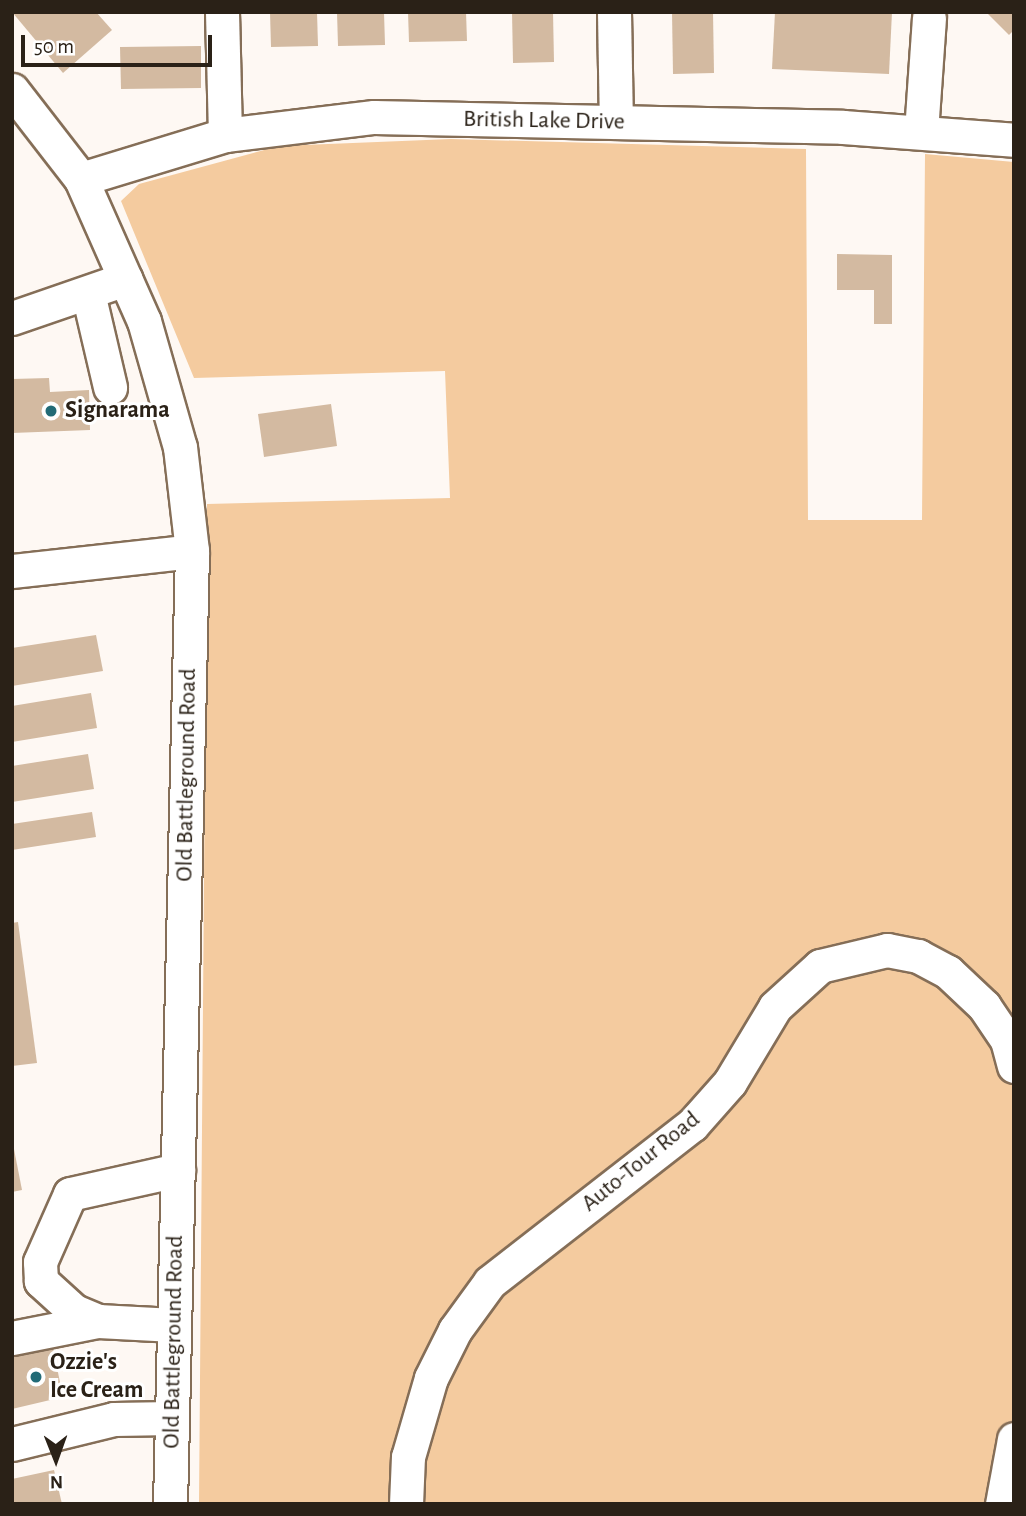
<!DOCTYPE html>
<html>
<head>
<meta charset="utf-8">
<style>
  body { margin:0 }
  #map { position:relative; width:1026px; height:1516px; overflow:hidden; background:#fef8f3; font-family:"Alegreya Sans",sans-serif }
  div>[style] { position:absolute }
  .green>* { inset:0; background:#f4cb9f }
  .building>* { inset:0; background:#d3baa1 }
  .roads { filter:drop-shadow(2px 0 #856e57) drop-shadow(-2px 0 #856e57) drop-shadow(0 2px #856e57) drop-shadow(0 -2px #856e57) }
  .minor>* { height:33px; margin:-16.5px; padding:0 16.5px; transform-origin:16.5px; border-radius:16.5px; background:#fff }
  .dots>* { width:19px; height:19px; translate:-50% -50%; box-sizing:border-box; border:4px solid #fff; border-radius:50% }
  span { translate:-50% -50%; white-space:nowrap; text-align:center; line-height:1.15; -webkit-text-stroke:6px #fff; paint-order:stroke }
  .street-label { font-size:24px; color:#2a2117 }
  .poi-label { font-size:24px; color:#2a2117; font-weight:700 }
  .left { translate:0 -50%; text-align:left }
  .frame { position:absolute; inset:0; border:14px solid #2a2117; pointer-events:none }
  .north { position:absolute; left:21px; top:1425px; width:70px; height:70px; -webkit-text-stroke:5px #fff; paint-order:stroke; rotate:179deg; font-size:19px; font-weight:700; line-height:28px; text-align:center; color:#2a2117 }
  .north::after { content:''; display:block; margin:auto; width:24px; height:32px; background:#2a2117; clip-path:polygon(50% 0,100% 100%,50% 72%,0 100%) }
  .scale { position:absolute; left:21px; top:35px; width:191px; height:32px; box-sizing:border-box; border:4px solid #2a2117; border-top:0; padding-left:9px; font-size:21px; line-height:24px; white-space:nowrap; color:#2a2117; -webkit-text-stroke:5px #fff; paint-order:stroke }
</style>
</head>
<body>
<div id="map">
  <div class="green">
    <div style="clip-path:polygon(451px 139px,806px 149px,808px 520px,922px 520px,925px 154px,1014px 162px,1014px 1504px,199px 1504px,207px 504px,450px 498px,445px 371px,194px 378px,121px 201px,139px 184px,279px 146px)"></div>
  </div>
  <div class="building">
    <div style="clip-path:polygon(12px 12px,96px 12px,112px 30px,63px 73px)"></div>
    <div style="clip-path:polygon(270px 12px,317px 12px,318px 46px,271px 47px)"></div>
    <div style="clip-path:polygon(337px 12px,384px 12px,385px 45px,338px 46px)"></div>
    <div style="clip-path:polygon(408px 12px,466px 12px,467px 41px,409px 42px)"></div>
    <div style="clip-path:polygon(512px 12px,553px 12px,554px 62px,513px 63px)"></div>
    <div style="clip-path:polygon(672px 12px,713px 12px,714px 73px,673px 74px)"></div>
    <div style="clip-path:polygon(775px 12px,892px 12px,889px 74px,772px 69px)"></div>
    <div style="clip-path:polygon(986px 12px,1014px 12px,1014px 30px,1009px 35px)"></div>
    <div style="clip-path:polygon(201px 46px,201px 88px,121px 89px,120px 47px)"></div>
    <div style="clip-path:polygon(837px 254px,892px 255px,892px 324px,874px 324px,874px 290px,837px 290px)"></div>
    <div style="clip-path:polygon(49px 378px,50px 392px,89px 390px,90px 430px,12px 433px,12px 379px)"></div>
    <div style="clip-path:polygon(331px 404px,337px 446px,264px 457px,258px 414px)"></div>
    <div style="clip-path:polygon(96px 635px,103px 671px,12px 686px,12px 648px)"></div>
    <div style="clip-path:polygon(91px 693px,97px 728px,12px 742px,12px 706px)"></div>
    <div style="clip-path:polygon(88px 754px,94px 789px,12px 802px,12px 766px)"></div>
    <div style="clip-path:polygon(92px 812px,96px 837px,12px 850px,12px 824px)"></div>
    <div style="clip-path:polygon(18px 922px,37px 1063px,12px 1066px,12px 923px)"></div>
    <div style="clip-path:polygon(12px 1139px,22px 1190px,12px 1192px)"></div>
    <div style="clip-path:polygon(53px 1348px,63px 1397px,12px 1409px,12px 1357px)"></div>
    <div style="clip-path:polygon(54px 1470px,62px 1504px,12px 1504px,12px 1479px)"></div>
  </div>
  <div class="roads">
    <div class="minor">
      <div style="left:222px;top:12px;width:123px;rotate:88.6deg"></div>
      <div style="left:614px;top:12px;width:110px;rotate:89deg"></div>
      <div style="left:12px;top:90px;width:113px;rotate:52.2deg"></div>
      <div style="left:81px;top:179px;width:155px;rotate:66.1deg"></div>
      <div style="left:144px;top:321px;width:131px;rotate:74.1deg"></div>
      <div style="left:180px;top:447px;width:105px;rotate:83.4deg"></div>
      <div style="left:192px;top:551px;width:953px;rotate:91.32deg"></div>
      <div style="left:921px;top:132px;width:114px;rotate:-86deg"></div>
      <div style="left:81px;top:179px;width:151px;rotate:-17deg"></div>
      <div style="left:225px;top:135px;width:150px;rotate:-6.9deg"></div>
      <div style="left:374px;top:117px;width:469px;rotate:1.2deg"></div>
      <div style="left:843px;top:127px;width:171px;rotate:4.3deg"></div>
      <div style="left:88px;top:293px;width:97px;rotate:76.8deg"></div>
      <div style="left:12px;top:318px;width:120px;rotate:-19deg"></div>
      <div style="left:12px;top:571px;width:181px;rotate:-6.3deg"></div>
      <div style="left:174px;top:1325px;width:76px;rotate:-177deg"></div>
      <div style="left:98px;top:1321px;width:26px;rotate:-157deg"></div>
      <div style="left:74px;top:1311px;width:45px;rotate:-137.7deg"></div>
      <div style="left:41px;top:1281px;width:19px;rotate:-93deg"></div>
      <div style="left:40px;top:1262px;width:74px;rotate:-66.2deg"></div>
      <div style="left:70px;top:1194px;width:111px;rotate:-12.5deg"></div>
      <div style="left:12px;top:1338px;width:88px;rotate:-11.2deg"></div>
      <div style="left:12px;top:1444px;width:105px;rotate:-13.8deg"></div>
      <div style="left:114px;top:1419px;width:58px;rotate:-1deg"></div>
      <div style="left:406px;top:1504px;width:47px;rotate:-87.6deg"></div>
      <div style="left:408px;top:1457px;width:82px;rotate:-73.8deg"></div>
      <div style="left:431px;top:1378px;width:54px;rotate:-63.4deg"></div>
      <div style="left:455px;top:1330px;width:59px;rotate:-53.9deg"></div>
      <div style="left:490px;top:1282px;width:256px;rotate:-37.9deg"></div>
      <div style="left:692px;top:1125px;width:57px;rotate:-48.5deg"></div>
      <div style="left:730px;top:1082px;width:87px;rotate:-59deg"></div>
      <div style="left:775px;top:1007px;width:61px;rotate:-42.3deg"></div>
      <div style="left:820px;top:966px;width:69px;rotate:-13.4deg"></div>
      <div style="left:887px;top:950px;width:32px;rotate:11deg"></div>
      <div style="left:918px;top:956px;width:34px;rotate:28deg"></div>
      <div style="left:948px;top:972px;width:50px;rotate:43.4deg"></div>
      <div style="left:984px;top:1006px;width:41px;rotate:55.9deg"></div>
      <div style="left:1007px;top:1040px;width:27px;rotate:75deg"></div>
      <div style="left:1002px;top:1504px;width:66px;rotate:-79.5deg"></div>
    </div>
  </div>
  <div class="dots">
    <div style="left:51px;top:411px;background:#226b77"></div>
    <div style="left:36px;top:1377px;background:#226b77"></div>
  </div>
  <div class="street-label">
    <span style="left:544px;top:121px;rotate:1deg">British Lake Drive</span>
    <span style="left:187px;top:775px;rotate:-89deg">Old Battleground Road</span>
    <span style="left:641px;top:1162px;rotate:-39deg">Auto-Tour Road</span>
    <span style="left:174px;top:1342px;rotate:-89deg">Old Battleground Road</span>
  </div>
  <div class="poi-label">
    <span class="left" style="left:65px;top:411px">Signarama</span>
    <span class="left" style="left:50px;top:1377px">Ozzie's<br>Ice Cream</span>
  </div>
  <div class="frame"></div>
  <div class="north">N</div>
  <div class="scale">50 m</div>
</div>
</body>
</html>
